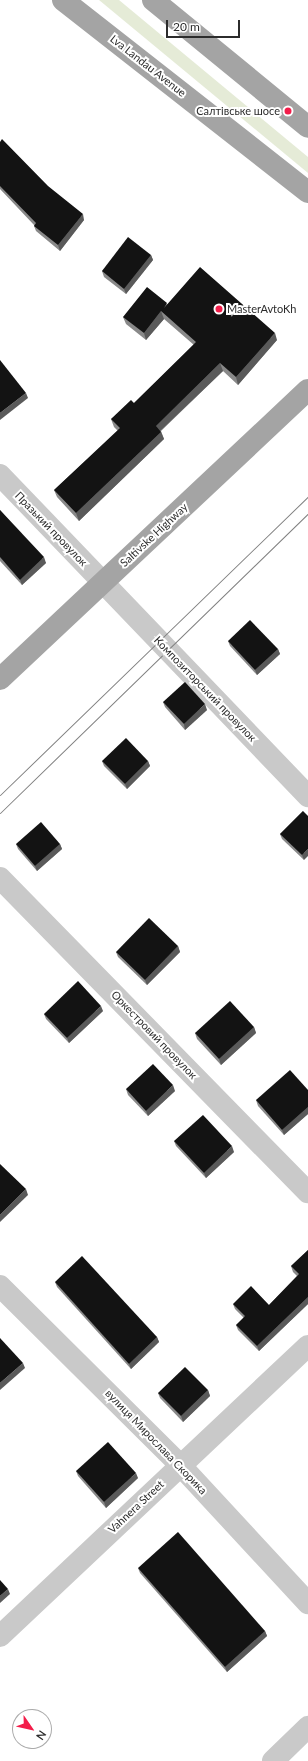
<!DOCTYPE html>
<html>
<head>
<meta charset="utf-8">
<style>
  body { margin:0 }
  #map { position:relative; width:308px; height:1761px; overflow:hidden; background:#fff; font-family:Lato,sans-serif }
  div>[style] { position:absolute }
  .green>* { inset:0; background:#e5ebd7 }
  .street>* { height:22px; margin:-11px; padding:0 11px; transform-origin:11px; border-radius:11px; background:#c9c9c9 }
  .primary>* { height:22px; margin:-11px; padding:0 11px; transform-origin:11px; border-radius:11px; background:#a4a4a4 }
  .tram>* { height:1px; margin:-0.5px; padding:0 0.5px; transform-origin:0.5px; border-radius:0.5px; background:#818181 }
  .wall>* { inset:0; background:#898989 }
  .shaded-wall>* { inset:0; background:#5a5a5a }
  .building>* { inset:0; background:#131313 }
  .dots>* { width:11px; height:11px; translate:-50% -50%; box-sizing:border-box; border:2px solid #fff; border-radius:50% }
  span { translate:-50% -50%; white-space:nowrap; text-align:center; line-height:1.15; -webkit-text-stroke:4px #fff; paint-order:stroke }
  .street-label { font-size:11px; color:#2c2c2c }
  .poi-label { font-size:11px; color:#2c2c2c }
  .right { translate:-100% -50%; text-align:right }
  .left { translate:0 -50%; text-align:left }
  .north { position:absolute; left:12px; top:1709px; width:40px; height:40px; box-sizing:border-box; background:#fff; border:1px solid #ababab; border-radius:50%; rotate:124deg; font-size:11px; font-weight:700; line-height:16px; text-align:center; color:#2c2c2c }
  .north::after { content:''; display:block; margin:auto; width:14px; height:18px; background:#f31d4a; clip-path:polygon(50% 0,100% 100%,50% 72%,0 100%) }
  .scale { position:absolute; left:166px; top:20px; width:74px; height:18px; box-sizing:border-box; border:2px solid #2c2c2c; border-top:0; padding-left:5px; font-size:12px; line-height:14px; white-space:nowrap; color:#2c2c2c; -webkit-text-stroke:3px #fff; paint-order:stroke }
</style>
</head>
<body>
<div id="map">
  <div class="green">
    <div style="clip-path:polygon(99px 0,119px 0,308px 157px,308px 173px)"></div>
  </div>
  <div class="street">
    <div style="left:0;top:475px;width:445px;rotate:46.2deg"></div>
    <div style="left:0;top:878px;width:440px;rotate:45.6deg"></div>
    <div style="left:0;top:1286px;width:255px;rotate:44.8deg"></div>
    <div style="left:181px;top:1466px;width:187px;rotate:47.2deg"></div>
    <div style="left:0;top:1636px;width:423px;rotate:-43.3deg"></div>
    <div style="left:273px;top:1761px;width:49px;rotate:-44.2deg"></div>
  </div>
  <div class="primary">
    <div style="left:63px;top:0;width:311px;rotate:38.1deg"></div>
    <div style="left:153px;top:0;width:200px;rotate:39.3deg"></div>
    <div style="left:0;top:679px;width:422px;rotate:-43.2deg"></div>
  </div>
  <div class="tram">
    <div style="left:0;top:795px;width:429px;rotate:-44.1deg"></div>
    <div style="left:0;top:813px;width:429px;rotate:-44.2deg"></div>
  </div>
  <div class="wall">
    <div style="clip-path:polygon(0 142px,84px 220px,60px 251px,36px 231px,34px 226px,34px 225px,0 189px)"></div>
    <div style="clip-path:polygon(151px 255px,153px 260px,126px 294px,104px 277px,102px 271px)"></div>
    <div style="clip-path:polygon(167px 304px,277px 340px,238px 385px,223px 371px,161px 431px,164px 439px,79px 521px,57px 497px,54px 490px,118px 431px,114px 427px,111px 419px,134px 403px,194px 345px,164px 319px,146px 340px,126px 324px,123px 317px)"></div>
    <div style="clip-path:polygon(0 510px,46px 563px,22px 585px,0 561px)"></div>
    <div style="clip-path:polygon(228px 641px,278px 649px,280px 654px,257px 675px,230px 646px)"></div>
    <div style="clip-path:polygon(163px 702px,207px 710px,185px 730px,165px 707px)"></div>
    <div style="clip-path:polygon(102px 761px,148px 761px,150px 766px,127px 789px,104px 766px)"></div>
    <div style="clip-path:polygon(303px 811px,304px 860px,282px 839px,280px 834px)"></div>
    <div style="clip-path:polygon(16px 844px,60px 844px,62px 849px,37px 871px,18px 849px)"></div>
    <div style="clip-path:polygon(178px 946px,180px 952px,147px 985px,118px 957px,116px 952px)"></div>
    <div style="clip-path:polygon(103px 1011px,69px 1043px,46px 1019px,44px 1014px)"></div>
    <div style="clip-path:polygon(254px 1027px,256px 1033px,221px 1065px,197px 1039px,195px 1033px)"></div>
    <div style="clip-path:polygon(126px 1089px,175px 1091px,148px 1116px,128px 1095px)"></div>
    <div style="clip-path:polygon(308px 1090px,308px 1114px,284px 1135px,258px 1106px,256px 1100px)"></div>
    <div style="clip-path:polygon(174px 1141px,234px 1152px,206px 1178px,176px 1146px)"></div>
    <div style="clip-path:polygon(308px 1250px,308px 1304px,259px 1351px,238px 1330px,236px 1325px,244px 1318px,235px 1309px,233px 1304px,269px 1305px,297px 1276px,293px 1272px,291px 1266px)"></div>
    <div style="clip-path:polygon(55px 1282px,157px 1337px,159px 1342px,131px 1369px,57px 1287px)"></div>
    <div style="clip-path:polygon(208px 1390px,210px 1396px,183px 1422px,160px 1398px,158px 1393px)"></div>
    <div style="clip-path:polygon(76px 1471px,138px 1478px,106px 1508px,78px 1476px)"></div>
    <div style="clip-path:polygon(138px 1568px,265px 1631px,267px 1636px,227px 1672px,140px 1573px)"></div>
  </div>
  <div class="shaded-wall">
    <div style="clip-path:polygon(83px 214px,84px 220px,60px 251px,58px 245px)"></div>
    <div style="clip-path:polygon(151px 255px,153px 260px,126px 294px,124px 289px)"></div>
    <div style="clip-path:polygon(161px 311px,164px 319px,146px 340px,144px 333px)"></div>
    <div style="clip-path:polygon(275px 333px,277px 340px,238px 385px,236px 377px)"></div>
    <div style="clip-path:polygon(220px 363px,223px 371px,158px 433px,156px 426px)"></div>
    <div style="clip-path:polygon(26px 393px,28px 398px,0 420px,0 413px)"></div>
    <div style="clip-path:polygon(161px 432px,164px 439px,79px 521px,76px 513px)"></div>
    <div style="clip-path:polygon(44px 557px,46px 563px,22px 585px,20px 580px)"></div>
    <div style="clip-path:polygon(278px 649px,280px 654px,257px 675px,255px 670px)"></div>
    <div style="clip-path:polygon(205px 704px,207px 710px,185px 730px,184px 724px)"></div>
    <div style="clip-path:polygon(148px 761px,150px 766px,127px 789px,125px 784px)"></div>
    <div style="clip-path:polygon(60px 844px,62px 849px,37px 871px,35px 866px)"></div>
    <div style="clip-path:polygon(308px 849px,308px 856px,304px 860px,302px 855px)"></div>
    <div style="clip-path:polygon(178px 946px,180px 952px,147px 985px,145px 980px)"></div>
    <div style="clip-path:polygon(101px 1006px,103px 1011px,69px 1043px,67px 1038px)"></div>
    <div style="clip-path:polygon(254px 1027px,256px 1033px,221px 1065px,219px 1059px)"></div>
    <div style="clip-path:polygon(173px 1085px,175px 1091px,148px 1116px,146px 1111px)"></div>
    <div style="clip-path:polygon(308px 1107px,308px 1114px,284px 1135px,282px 1130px)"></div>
    <div style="clip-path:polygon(232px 1146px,234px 1152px,206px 1178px,204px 1173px)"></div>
    <div style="clip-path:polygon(26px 1189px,28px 1195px,0 1222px,0 1215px)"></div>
    <div style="clip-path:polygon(308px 1297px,308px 1304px,259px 1351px,257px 1346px)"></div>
    <div style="clip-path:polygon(157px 1337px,159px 1342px,131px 1369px,129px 1364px)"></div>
    <div style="clip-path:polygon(23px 1363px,25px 1368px,0 1390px,0 1383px)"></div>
    <div style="clip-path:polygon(208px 1390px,210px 1396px,183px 1422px,181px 1416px)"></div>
    <div style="clip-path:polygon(136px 1473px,138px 1478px,106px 1508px,104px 1502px)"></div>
    <div style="clip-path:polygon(8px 1589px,10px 1594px,0 1603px,0 1596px)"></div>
    <div style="clip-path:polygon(265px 1631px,267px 1636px,227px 1672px,225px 1667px)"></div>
  </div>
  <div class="building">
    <div style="clip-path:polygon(2px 139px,48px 186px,83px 214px,58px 245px,34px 226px,36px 223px,0 186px,0 142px)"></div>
    <div style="clip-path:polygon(128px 237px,151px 255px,124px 289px,102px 271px)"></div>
    <div style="clip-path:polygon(200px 267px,275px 333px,236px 377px,220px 363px,156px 426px,161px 432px,76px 513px,54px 490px,120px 428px,111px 419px,131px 400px,134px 403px,196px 342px,161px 311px,144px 333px,123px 317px,147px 287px,167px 303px,164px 308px)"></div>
    <div style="clip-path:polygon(0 360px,26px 393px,0 413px)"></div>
    <div style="clip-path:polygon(0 510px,44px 557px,20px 580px,0 557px)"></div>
    <div style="clip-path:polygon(250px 620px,278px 649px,255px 670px,228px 641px)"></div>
    <div style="clip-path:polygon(185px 682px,205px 704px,184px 724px,163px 702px)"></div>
    <div style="clip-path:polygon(126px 738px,148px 761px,125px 784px,102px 761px)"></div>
    <div style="clip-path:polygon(303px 811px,308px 816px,308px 849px,302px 855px,280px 834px)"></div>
    <div style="clip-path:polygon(41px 822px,60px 844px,35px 866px,16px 844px)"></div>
    <div style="clip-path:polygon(149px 918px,178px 946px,145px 980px,116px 952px)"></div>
    <div style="clip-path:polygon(78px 981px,101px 1006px,67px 1038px,44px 1014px)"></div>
    <div style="clip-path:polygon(230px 1001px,254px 1027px,219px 1059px,195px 1033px)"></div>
    <div style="clip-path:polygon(153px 1064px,173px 1085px,146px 1111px,126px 1089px)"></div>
    <div style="clip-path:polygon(290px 1070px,308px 1090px,308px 1107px,282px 1130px,256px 1100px)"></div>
    <div style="clip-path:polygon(203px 1115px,232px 1146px,204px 1173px,174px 1141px)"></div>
    <div style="clip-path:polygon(0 1164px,26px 1189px,0 1215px)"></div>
    <div style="clip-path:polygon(308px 1250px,308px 1297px,257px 1346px,236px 1325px,245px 1316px,233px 1304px,251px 1286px,269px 1305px,299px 1274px,291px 1266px)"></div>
    <div style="clip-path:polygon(82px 1256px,157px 1337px,129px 1364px,55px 1282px)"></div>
    <div style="clip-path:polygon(0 1338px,23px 1363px,0 1383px)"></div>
    <div style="clip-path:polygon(185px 1367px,208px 1390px,181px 1416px,158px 1393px)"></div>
    <div style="clip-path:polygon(108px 1442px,136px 1473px,104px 1502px,76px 1471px)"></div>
    <div style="clip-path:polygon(178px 1532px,265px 1631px,225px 1667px,138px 1568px)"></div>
    <div style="clip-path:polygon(0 1580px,8px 1589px,0 1596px)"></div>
  </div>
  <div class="dots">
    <div style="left:288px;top:111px;background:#f31d4a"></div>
    <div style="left:219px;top:309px;background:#f31d4a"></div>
  </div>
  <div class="street-label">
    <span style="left:148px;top:66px;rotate:38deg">Lva Landau Avenue</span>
    <span style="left:51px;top:529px;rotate:46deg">Празький провулок</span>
    <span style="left:154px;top:535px;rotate:-43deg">Saltivske Highway</span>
    <span style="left:205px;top:689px;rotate:46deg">Композиторський провулок</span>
    <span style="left:154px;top:1035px;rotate:46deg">Оркестровий провулок</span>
    <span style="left:156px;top:1442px;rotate:46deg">вулиця Мирослава Скорика</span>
    <span style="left:136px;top:1507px;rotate:-43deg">Vahnera Street</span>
  </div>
  <div class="poi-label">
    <span class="right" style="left:280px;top:111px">Салтівське шосе</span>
    <span class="left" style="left:227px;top:309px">MasterAvtoKh</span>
  </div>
  <div class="north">N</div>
  <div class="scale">20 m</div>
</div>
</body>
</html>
